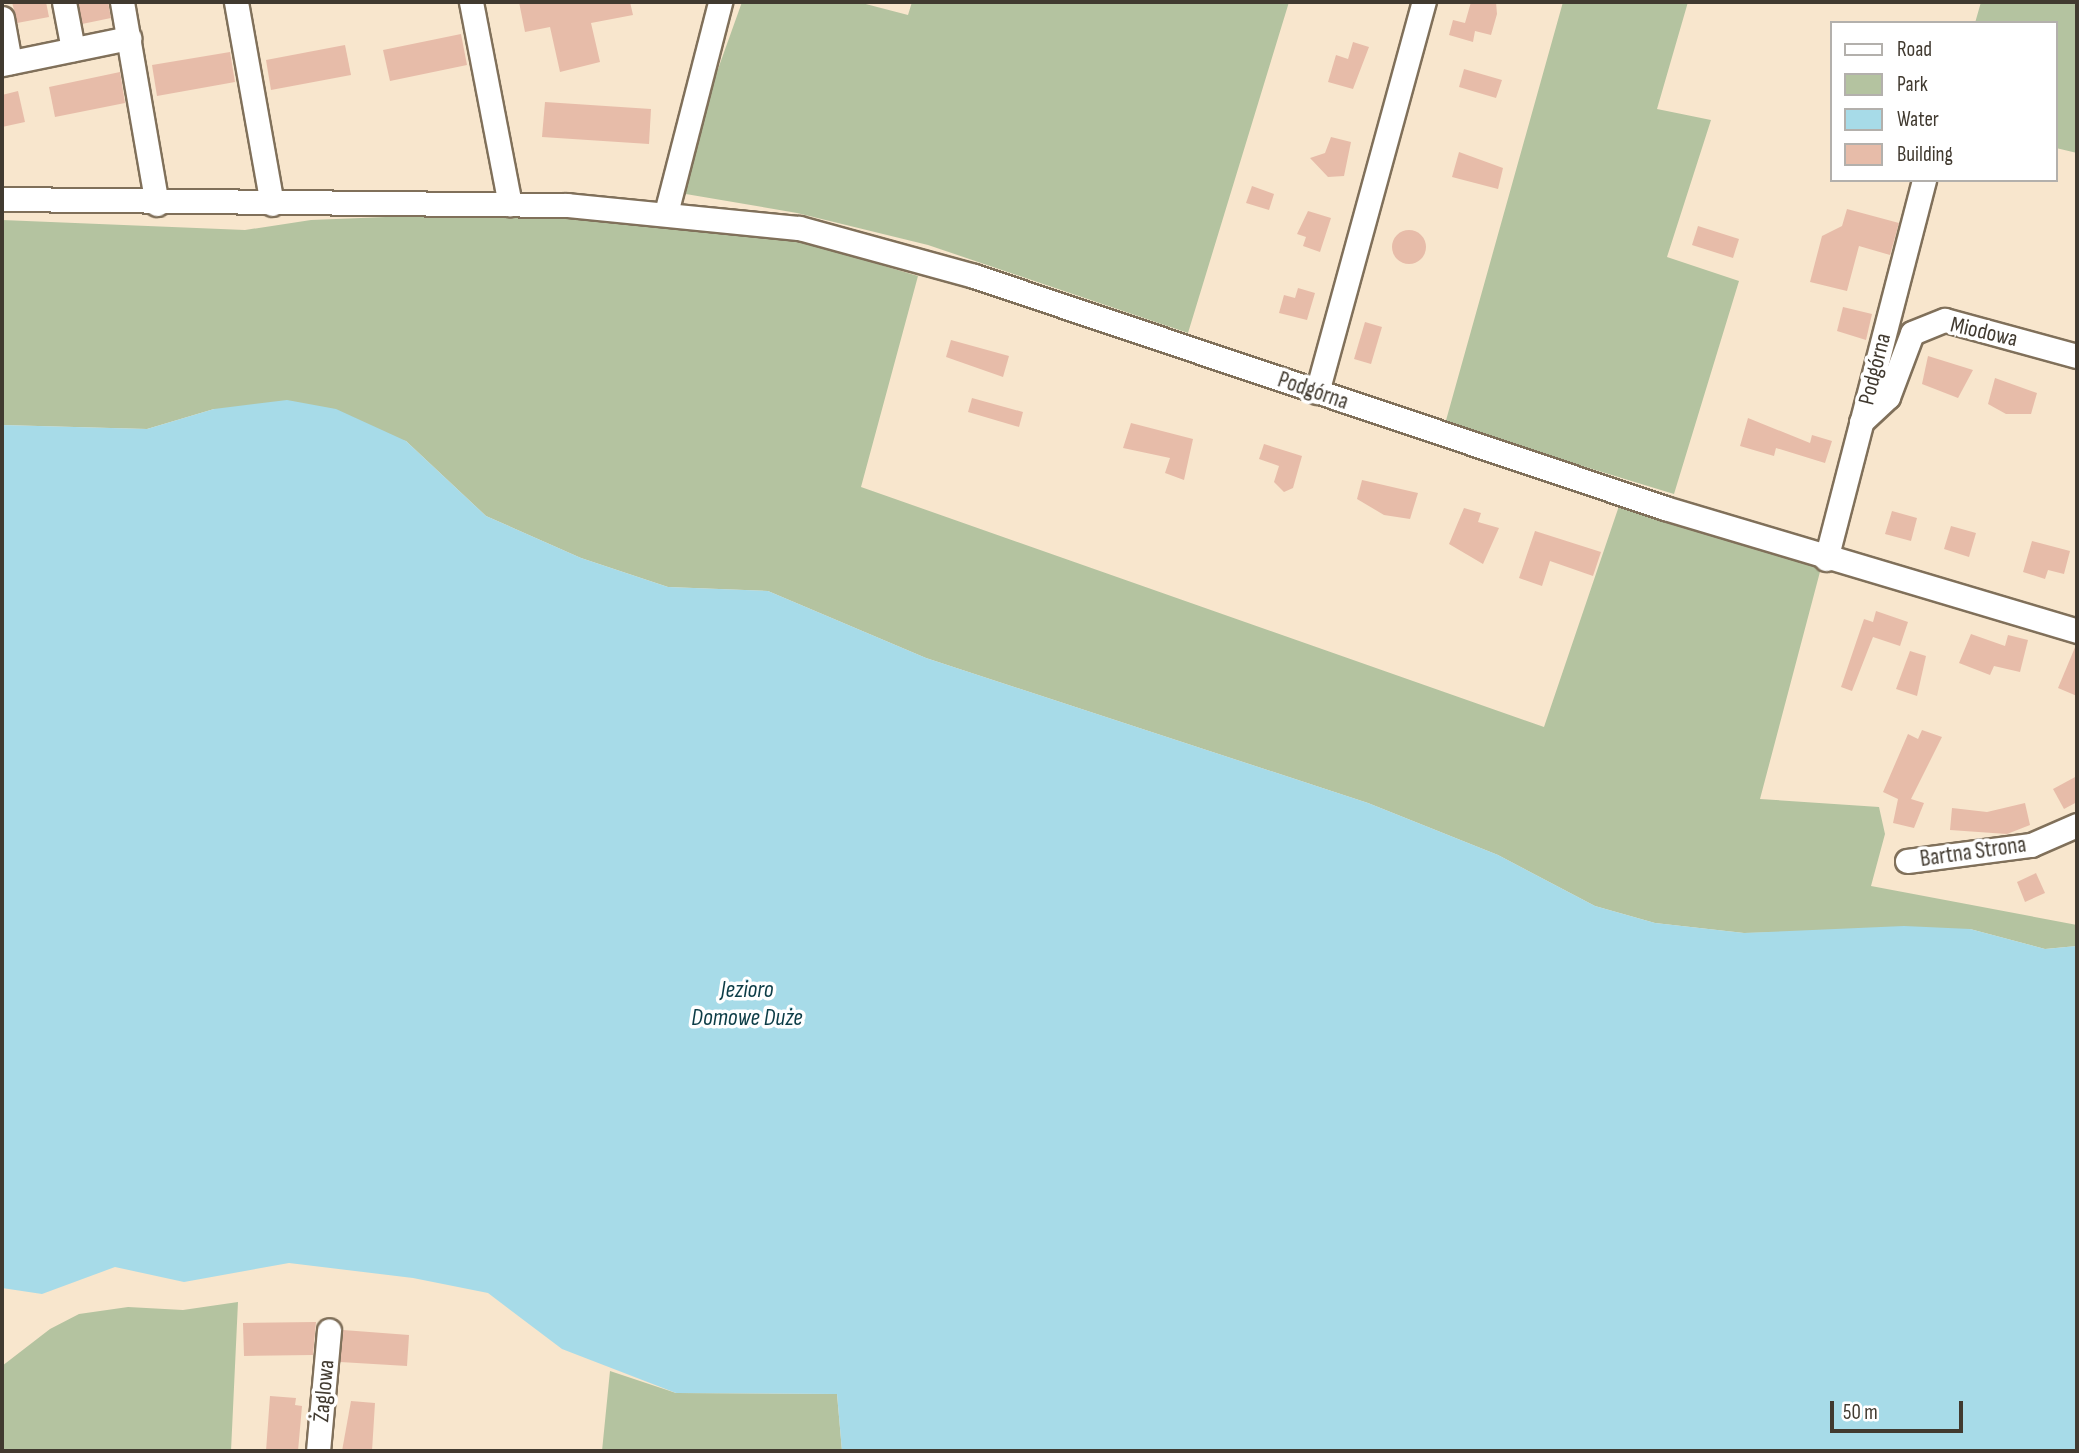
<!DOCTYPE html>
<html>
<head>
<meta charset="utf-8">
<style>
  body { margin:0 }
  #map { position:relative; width:2079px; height:1453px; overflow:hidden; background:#f8e6cd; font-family:"Sofia Sans Condensed",sans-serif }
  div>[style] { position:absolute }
  .green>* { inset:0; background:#b4c3a0 }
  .water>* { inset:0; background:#a7dbe8 }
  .building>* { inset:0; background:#e7bca9 }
  .round { border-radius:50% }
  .roads { filter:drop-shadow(2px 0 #80705a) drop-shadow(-2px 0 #80705a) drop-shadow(0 2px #80705a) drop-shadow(0 -2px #80705a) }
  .minor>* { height:23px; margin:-11.5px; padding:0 11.5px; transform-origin:11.5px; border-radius:11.5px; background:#fff }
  span { translate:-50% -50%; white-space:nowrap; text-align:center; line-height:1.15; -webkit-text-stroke:7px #fff; paint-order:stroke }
  .street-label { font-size:23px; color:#413a30 }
  .water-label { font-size:24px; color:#0d3d47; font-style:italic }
  .frame { position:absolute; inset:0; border:4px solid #413a30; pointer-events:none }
  .legend { position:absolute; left:1830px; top:21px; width:228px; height:161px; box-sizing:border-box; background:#fff; border:2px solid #b3b0ac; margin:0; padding:9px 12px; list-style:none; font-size:21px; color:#413a30 }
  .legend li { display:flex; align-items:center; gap:14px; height:35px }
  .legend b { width:35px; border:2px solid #b3b0ac }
  .scale { position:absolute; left:1830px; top:1401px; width:133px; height:32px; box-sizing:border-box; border:4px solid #413a30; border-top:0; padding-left:9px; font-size:21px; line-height:24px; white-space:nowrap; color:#413a30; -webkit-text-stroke:5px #fff; paint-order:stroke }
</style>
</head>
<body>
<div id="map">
  <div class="green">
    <div style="clip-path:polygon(742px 2px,858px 2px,908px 15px,912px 2px,1289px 2px,1188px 333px,928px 245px,797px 213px,674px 192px)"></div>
    <div style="clip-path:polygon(1563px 2px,1688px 2px,1657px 109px,1711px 120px,1667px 257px,1739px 281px,1674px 494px,1445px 424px)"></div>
    <div style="clip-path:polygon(1981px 2px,2077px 2px,2077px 153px,2056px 148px,2056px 23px,1975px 23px)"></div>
    <div style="clip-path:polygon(558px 210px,790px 238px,918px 276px,861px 487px,1544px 727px,1620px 503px,1821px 568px,1760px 799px,1879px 807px,1885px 834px,1871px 886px,2077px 925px,2077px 946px,2045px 949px,1970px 929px,1744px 933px,1655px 923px,1595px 906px,1498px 855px,1368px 803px,926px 658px,768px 591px,668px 587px,581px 558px,486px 516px,406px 441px,214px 409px,147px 429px,2px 425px,2px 220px,245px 230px,311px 220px)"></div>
    <div style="clip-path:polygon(238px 1302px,231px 1451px,2px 1451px,2px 1366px,50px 1329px,79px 1314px,128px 1307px,183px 1310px)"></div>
    <div style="clip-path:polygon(610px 1371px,676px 1393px,837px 1394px,842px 1451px,602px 1451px)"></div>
  </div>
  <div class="water">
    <div style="clip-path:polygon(287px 400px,336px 409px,406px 441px,486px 516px,581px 558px,668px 587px,768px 591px,926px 658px,1368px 803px,1498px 855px,1595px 906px,1655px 923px,1744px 933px,1904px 926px,1970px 929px,2045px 949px,2077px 946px,2077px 1451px,842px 1451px,837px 1394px,676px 1393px,562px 1349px,488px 1293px,413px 1278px,289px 1263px,184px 1282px,115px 1267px,42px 1294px,2px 1288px,2px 425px,147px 429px,214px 409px)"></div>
  </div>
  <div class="building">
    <div style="clip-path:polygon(12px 2px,46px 2px,49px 17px,17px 23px)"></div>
    <div style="clip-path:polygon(78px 2px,108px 2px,111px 18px,82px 24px)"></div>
    <div style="clip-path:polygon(519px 2px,630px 2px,633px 15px,591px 23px,600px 62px,560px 72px,550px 27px,525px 32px)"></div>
    <div style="clip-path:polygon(1471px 2px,1496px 2px,1497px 14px,1491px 35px,1475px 31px,1473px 42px,1449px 35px,1453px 20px,1465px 23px)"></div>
    <div style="clip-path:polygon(461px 34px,467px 65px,390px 81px,383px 50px)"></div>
    <div style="clip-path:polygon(1353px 42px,1369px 47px,1353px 89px,1328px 82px,1336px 55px,1348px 59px)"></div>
    <div style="clip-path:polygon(345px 45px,351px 75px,271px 90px,266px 60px)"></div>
    <div style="clip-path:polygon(230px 52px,235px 82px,157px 96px,152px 65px)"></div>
    <div style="clip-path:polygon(1464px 69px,1502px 80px,1496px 98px,1459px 87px)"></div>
    <div style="clip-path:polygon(120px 72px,125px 103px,55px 117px,49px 87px)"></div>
    <div style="clip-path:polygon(18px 91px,25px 122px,2px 127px,2px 95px)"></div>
    <div style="clip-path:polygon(545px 102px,651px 109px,649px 144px,542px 137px)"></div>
    <div style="clip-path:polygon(1331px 137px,1351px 142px,1344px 176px,1328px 177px,1310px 158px,1325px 153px)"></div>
    <div style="clip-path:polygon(1459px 152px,1503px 168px,1498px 189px,1452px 177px)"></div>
    <div style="clip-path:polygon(1252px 186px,1274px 194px,1269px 210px,1246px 203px)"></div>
    <div style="clip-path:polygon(1847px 209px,1899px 223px,1890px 255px,1859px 246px,1847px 291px,1810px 282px,1822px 236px,1842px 226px)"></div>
    <div style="clip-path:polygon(1308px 211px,1331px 218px,1320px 252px,1303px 246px,1306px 237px,1297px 234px)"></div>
    <div style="clip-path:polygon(1698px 226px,1739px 239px,1733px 258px,1692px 245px)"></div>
    <div class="round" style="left:1392px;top:230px;width:34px;height:34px"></div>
    <div style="clip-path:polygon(1298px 288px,1315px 293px,1307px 320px,1279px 313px,1284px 295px,1295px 298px)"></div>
    <div style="clip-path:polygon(1843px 307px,1872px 314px,1866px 340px,1837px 331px)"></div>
    <div style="clip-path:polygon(1365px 322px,1382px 327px,1371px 364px,1354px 359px)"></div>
    <div style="clip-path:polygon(951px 340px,1009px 356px,1003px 377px,946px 357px)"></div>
    <div style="clip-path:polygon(1928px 356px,1973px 370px,1958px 398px,1922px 384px)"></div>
    <div style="clip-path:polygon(1995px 378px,2037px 393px,2031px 414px,2006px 414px,1988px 404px)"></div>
    <div style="clip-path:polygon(972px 398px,1023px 412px,1019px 427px,968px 412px)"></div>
    <div style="clip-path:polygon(1748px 418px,1810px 443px,1812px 435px,1832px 441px,1825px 463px,1776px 448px,1774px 456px,1740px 446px)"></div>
    <div style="clip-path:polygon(1131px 423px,1193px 439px,1184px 480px,1165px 473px,1170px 458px,1123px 448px)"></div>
    <div style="clip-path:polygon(1264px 444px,1302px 456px,1293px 488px,1284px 492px,1274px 482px,1279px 466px,1259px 459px)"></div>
    <div style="clip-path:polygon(1362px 480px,1418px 493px,1410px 519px,1384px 515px,1357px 499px)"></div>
    <div style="clip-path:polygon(1464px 508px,1481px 513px,1478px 522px,1499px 528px,1483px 564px,1449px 544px)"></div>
    <div style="clip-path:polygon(1892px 511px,1917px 518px,1911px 541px,1885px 534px)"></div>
    <div style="clip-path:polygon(1951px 526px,1976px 533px,1969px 557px,1944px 549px)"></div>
    <div style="clip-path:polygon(1535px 531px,1601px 552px,1593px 576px,1550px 561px,1542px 586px,1519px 578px)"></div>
    <div style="clip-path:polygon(2032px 541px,2070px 551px,2064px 574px,2048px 570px,2045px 579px,2023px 572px)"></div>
    <div style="clip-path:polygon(1876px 611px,1908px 622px,1900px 646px,1873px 637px,1852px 691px,1841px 687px,1864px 619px,1873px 622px)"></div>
    <div style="clip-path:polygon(1971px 634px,2005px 646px,2008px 635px,2028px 640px,2020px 672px,1994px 666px,1990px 675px,1959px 663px)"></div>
    <div style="clip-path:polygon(2076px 645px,2077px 645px,2077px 696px,2058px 688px)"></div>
    <div style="clip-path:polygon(1910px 651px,1926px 656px,1917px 696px,1896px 689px)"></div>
    <div style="clip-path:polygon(1922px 730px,1942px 737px,1911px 799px,1924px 803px,1914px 828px,1893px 823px,1898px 799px,1883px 792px,1908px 734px,1918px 739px)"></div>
    <div style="clip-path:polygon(2077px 776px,2077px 802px,2064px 809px,2053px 789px)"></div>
    <div style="clip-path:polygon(2025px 803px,2030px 825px,2007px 834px,1950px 830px,1952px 808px,1987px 812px)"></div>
    <div style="clip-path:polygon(2036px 873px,2045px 893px,2025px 902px,2017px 882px)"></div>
    <div style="clip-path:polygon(316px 1322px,313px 1355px,244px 1356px,243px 1323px)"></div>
    <div style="clip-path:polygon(343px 1330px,409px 1335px,407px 1366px,340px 1362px)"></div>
    <div style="clip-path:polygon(270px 1396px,296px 1398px,295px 1405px,302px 1406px,298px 1451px,266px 1451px)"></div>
    <div style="clip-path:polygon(351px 1401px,375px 1403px,372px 1451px,342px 1451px)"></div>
  </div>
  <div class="roads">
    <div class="minor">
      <div style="left:64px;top:2px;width:48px;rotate:79.2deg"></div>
      <div style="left:122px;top:2px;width:205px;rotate:80.2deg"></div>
      <div style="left:236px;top:2px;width:205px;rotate:79.9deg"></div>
      <div style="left:471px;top:2px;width:206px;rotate:79.1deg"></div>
      <div style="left:2px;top:18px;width:45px;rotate:79.7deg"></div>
      <div style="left:2px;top:64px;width:130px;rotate:-11.6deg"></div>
      <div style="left:2px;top:199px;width:565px;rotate:0.61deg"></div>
      <div style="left:567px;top:205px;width:233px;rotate:5.7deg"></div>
      <div style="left:799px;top:228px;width:181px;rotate:15.3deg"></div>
      <div style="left:974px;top:276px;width:729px;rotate:18.56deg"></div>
      <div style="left:1665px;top:508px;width:430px;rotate:16.6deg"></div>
      <div style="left:666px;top:213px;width:218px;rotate:-75.6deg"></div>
      <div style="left:1317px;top:392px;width:404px;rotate:-74.7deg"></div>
      <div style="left:1861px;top:422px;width:37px;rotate:-43deg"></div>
      <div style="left:1888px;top:397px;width:68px;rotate:-69.4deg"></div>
      <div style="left:1912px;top:333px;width:35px;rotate:-22deg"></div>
      <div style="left:1945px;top:320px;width:137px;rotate:15.3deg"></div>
      <div style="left:1826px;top:559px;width:391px;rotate:-75.5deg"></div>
      <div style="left:1907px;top:861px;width:125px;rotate:-7.4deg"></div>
      <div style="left:2031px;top:845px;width:50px;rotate:-23.5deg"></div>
      <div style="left:318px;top:1451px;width:121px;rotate:-84.8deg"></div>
    </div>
  </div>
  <div class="street-label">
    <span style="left:1984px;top:332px;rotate:13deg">Miodowa</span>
    <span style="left:1875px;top:369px;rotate:-76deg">Podgórna</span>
    <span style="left:1313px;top:391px;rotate:19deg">Podgórna</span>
    <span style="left:1973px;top:852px;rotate:-8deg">Bartna Strona</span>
    <span style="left:324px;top:1391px;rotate:-85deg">Żaglowa</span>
  </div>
  <div class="water-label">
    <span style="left:747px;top:1004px">Jezioro<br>Domowe Duże</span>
  </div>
  <div class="frame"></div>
  <ul class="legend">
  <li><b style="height:9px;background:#fff"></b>Road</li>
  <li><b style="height:19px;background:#b4c3a0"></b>Park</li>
  <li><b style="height:19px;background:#a7dbe8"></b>Water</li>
  <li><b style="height:19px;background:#e7bca9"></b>Building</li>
  </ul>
  <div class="scale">50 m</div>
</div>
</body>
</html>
